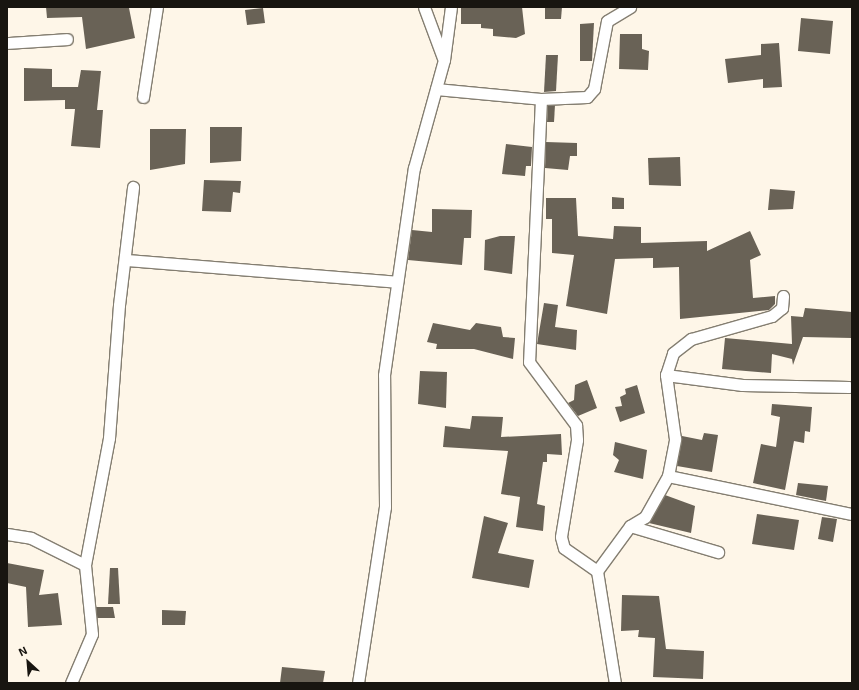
<!DOCTYPE html>
<html>
<head>
<meta charset="utf-8">
<style>
  body { margin:0 }
  #map { position:relative; width:859px; height:690px; overflow:hidden; background:#fef6e8; font-family:"Exo 2",sans-serif }
  div>[style] { position:absolute }
  .building>* { inset:0; background:#696256 }
  .roads { filter:drop-shadow(1px 0 #847e71) drop-shadow(-1px 0 #847e71) drop-shadow(0 1px #847e71) drop-shadow(0 -1px #847e71) }
  .minor>* { height:11px; margin:-5.5px; padding:0 5.5px; transform-origin:5.5px; border-radius:5.5px; background:#fff }
  span { translate:-50% -50%; white-space:nowrap; text-align:center; line-height:1.15; -webkit-text-stroke:3.5px #fef6e8; paint-order:stroke }
  .frame { position:absolute; inset:0; border:8px solid #181510; pointer-events:none }
  .north { position:absolute; left:8px; top:642px; width:40px; height:40px; -webkit-text-stroke:3px #fef6e8; paint-order:stroke; rotate:334deg; font-size:11px; font-weight:700; line-height:16px; text-align:center; color:#181510 }
  .north::after { content:''; display:block; margin:auto; width:14px; height:18px; background:#181510; clip-path:polygon(50% 0,100% 100%,50% 72%,0 100%) }
</style>
</head>
<body>
<div id="map">
  <div class="building">
    <div style="clip-path:polygon(46px 7px,129px 8px,135px 38px,86px 49px,82px 17px,47px 18px)"></div>
    <div style="clip-path:polygon(461px 7px,522px 7px,525px 34px,516px 38px,493px 36px,493px 29px,481px 28px,481px 24px,461px 24px)"></div>
    <div style="clip-path:polygon(545px 7px,562px 7px,561px 19px,545px 19px)"></div>
    <div style="clip-path:polygon(263px 8px,265px 23px,247px 25px,245px 10px)"></div>
    <div style="clip-path:polygon(801px 18px,833px 21px,830px 54px,798px 51px)"></div>
    <div style="clip-path:polygon(594px 23px,592px 61px,580px 61px,580px 24px)"></div>
    <div style="clip-path:polygon(620px 34px,642px 34px,642px 49px,649px 51px,648px 70px,619px 69px)"></div>
    <div style="clip-path:polygon(779px 43px,782px 87px,763px 88px,763px 79px,728px 83px,725px 59px,761px 55px,761px 44px)"></div>
    <div style="clip-path:polygon(546px 55px,558px 55px,556px 91px,544px 92px)"></div>
    <div style="clip-path:polygon(24px 68px,52px 69px,52px 87px,78px 87px,81px 70px,101px 71px,97px 110px,103px 110px,100px 148px,71px 146px,75px 109px,65px 109px,65px 100px,24px 101px)"></div>
    <div style="clip-path:polygon(555px 105px,554px 122px,547px 122px,548px 106px)"></div>
    <div style="clip-path:polygon(210px 127px,242px 127px,241px 161px,210px 163px)"></div>
    <div style="clip-path:polygon(150px 129px,186px 129px,185px 164px,150px 170px)"></div>
    <div style="clip-path:polygon(546px 142px,577px 143px,577px 156px,570px 156px,568px 170px,545px 168px)"></div>
    <div style="clip-path:polygon(506px 144px,532px 147px,531px 166px,526px 166px,525px 176px,502px 174px)"></div>
    <div style="clip-path:polygon(680px 157px,681px 186px,649px 185px,648px 158px)"></div>
    <div style="clip-path:polygon(204px 180px,241px 181px,240px 193px,233px 192px,231px 212px,202px 211px)"></div>
    <div style="clip-path:polygon(770px 189px,795px 191px,793px 209px,768px 210px)"></div>
    <div style="clip-path:polygon(612px 197px,624px 198px,624px 209px,612px 209px)"></div>
    <div style="clip-path:polygon(546px 198px,576px 198px,578px 236px,613px 239px,614px 226px,641px 227px,641px 243px,707px 241px,707px 251px,750px 231px,761px 255px,750px 260px,753px 298px,775px 296px,775px 304px,769px 310px,680px 319px,679px 267px,653px 268px,653px 258px,615px 259px,607px 314px,566px 306px,574px 255px,552px 253px,552px 219px,546px 219px)"></div>
    <div style="clip-path:polygon(432px 209px,472px 210px,471px 238px,464px 238px,462px 265px,408px 260px,412px 230px,432px 232px)"></div>
    <div style="clip-path:polygon(500px 236px,515px 236px,512px 274px,484px 270px,485px 240px)"></div>
    <div style="clip-path:polygon(544px 303px,558px 305px,555px 327px,577px 330px,576px 350px,537px 344px)"></div>
    <div style="clip-path:polygon(805px 308px,852px 312px,852px 338px,803px 337px,793px 365px,792px 359px,772px 354px,771px 373px,722px 369px,725px 338px,792px 344px,791px 316px,803px 317px)"></div>
    <div style="clip-path:polygon(433px 323px,470px 330px,476px 323px,501px 327px,503px 337px,515px 338px,513px 359px,474px 349px,436px 349px,437px 344px,427px 342px)"></div>
    <div style="clip-path:polygon(420px 371px,447px 372px,446px 408px,418px 404px)"></div>
    <div style="clip-path:polygon(587px 380px,597px 408px,578px 416px,568px 403px,574px 400px,575px 385px)"></div>
    <div style="clip-path:polygon(637px 385px,645px 413px,620px 422px,615px 407px,622px 406px,620px 397px,626px 394px,625px 389px)"></div>
    <div style="clip-path:polygon(772px 404px,812px 407px,810px 432px,805px 431px,804px 443px,794px 441px,785px 490px,753px 483px,761px 444px,776px 447px,780px 417px,771px 415px)"></div>
    <div style="clip-path:polygon(472px 416px,503px 417px,501px 437px,561px 434px,562px 455px,547px 454px,547px 462px,543px 462px,537px 504px,545px 506px,543px 531px,516px 527px,520px 497px,501px 494px,508px 451px,443px 447px,445px 426px,470px 429px)"></div>
    <div style="clip-path:polygon(704px 433px,718px 435px,712px 472px,677px 466px,682px 436px,702px 440px)"></div>
    <div style="clip-path:polygon(615px 442px,647px 450px,643px 479px,614px 472px,619px 460px,613px 455px)"></div>
    <div style="clip-path:polygon(798px 483px,828px 486px,826px 501px,796px 495px)"></div>
    <div style="clip-path:polygon(665px 495px,695px 506px,691px 533px,649px 523px)"></div>
    <div style="clip-path:polygon(757px 514px,799px 520px,794px 550px,752px 544px)"></div>
    <div style="clip-path:polygon(484px 516px,508px 523px,498px 553px,534px 560px,529px 588px,472px 578px)"></div>
    <div style="clip-path:polygon(822px 517px,837px 519px,833px 542px,818px 539px)"></div>
    <div style="clip-path:polygon(7px 563px,44px 570px,39px 595px,58px 593px,62px 625px,28px 627px,26px 587px,7px 583px)"></div>
    <div style="clip-path:polygon(110px 568px,118px 568px,120px 604px,108px 604px)"></div>
    <div style="clip-path:polygon(622px 595px,659px 596px,666px 649px,704px 651px,703px 679px,653px 677px,655px 638px,638px 637px,639px 630px,621px 631px)"></div>
    <div style="clip-path:polygon(96px 607px,113px 607px,115px 618px,97px 618px)"></div>
    <div style="clip-path:polygon(162px 610px,186px 611px,185px 625px,162px 625px)"></div>
    <div style="clip-path:polygon(282px 667px,325px 671px,323px 683px,280px 683px)"></div>
  </div>
  <div class="roads">
    <div class="minor">
      <div style="left:424px;top:7px;width:54px;rotate:69.6deg"></div>
      <div style="left:7px;top:43px;width:60px;rotate:-3.8deg"></div>
      <div style="left:436px;top:89px;width:105px;rotate:5.4deg"></div>
      <div style="left:541px;top:99px;width:46px;rotate:-2.5deg"></div>
      <div style="left:587px;top:97px;width:11px;rotate:-49deg"></div>
      <div style="left:594px;top:89px;width:69px;rotate:-79.2deg"></div>
      <div style="left:607px;top:21px;width:27px;rotate:-31deg"></div>
      <div style="left:143px;top:97px;width:91px;rotate:-81.2deg"></div>
      <div style="left:541px;top:99px;width:263px;rotate:92.6deg"></div>
      <div style="left:529px;top:362px;width:79px;rotate:53.3deg"></div>
      <div style="left:576px;top:425px;width:15px;rotate:86deg"></div>
      <div style="left:577px;top:440px;width:98px;rotate:99.4deg"></div>
      <div style="left:561px;top:537px;width:11px;rotate:75deg"></div>
      <div style="left:564px;top:548px;width:40px;rotate:34.9deg"></div>
      <div style="left:597px;top:571px;width:113px;rotate:80.9deg"></div>
      <div style="left:126px;top:260px;width:272px;rotate:4.6deg"></div>
      <div style="left:666px;top:375px;width:77px;rotate:7.5deg"></div>
      <div style="left:742px;top:385px;width:107px;rotate:1.1deg"></div>
      <div style="left:668px;top:476px;width:188px;rotate:11.7deg"></div>
      <div style="left:630px;top:526px;width:92px;rotate:16.5deg"></div>
      <div style="left:7px;top:534px;width:24px;rotate:9deg"></div>
      <div style="left:31px;top:538px;width:60px;rotate:26.6deg"></div>
      <div style="left:597px;top:571px;width:56px;rotate:-53.7deg"></div>
      <div style="left:630px;top:526px;width:17px;rotate:-31deg"></div>
      <div style="left:645px;top:517px;width:47px;rotate:-60.7deg"></div>
      <div style="left:668px;top:476px;width:38px;rotate:-79deg"></div>
      <div style="left:675px;top:439px;width:65px;rotate:-98deg"></div>
      <div style="left:666px;top:375px;width:23px;rotate:-72deg"></div>
      <div style="left:673px;top:353px;width:23px;rotate:-38deg"></div>
      <div style="left:691px;top:339px;width:84px;rotate:-15.9deg"></div>
      <div style="left:772px;top:316px;width:13px;rotate:-39deg"></div>
      <div style="left:782px;top:308px;width:12px;rotate:-85deg"></div>
      <div style="left:71px;top:683px;width:53px;rotate:-66.8deg"></div>
      <div style="left:92px;top:634px;width:69px;rotate:-95.8deg"></div>
      <div style="left:85px;top:565px;width:129px;rotate:-79.3deg"></div>
      <div style="left:109px;top:438px;width:133px;rotate:-85.7deg"></div>
      <div style="left:119px;top:305px;width:119px;rotate:-83.2deg"></div>
      <div style="left:358px;top:683px;width:178px;rotate:-81.3deg"></div>
      <div style="left:385px;top:507px;width:132px;rotate:-90.4deg"></div>
      <div style="left:384px;top:375px;width:209px;rotate:-81.8deg"></div>
      <div style="left:414px;top:168px;width:112px;rotate:-74.5deg"></div>
      <div style="left:444px;top:60px;width:53px;rotate:-82.5deg"></div>
    </div>
  </div>
  <div class="frame"></div>
  <div class="north">N</div>
</div>
</body>
</html>
